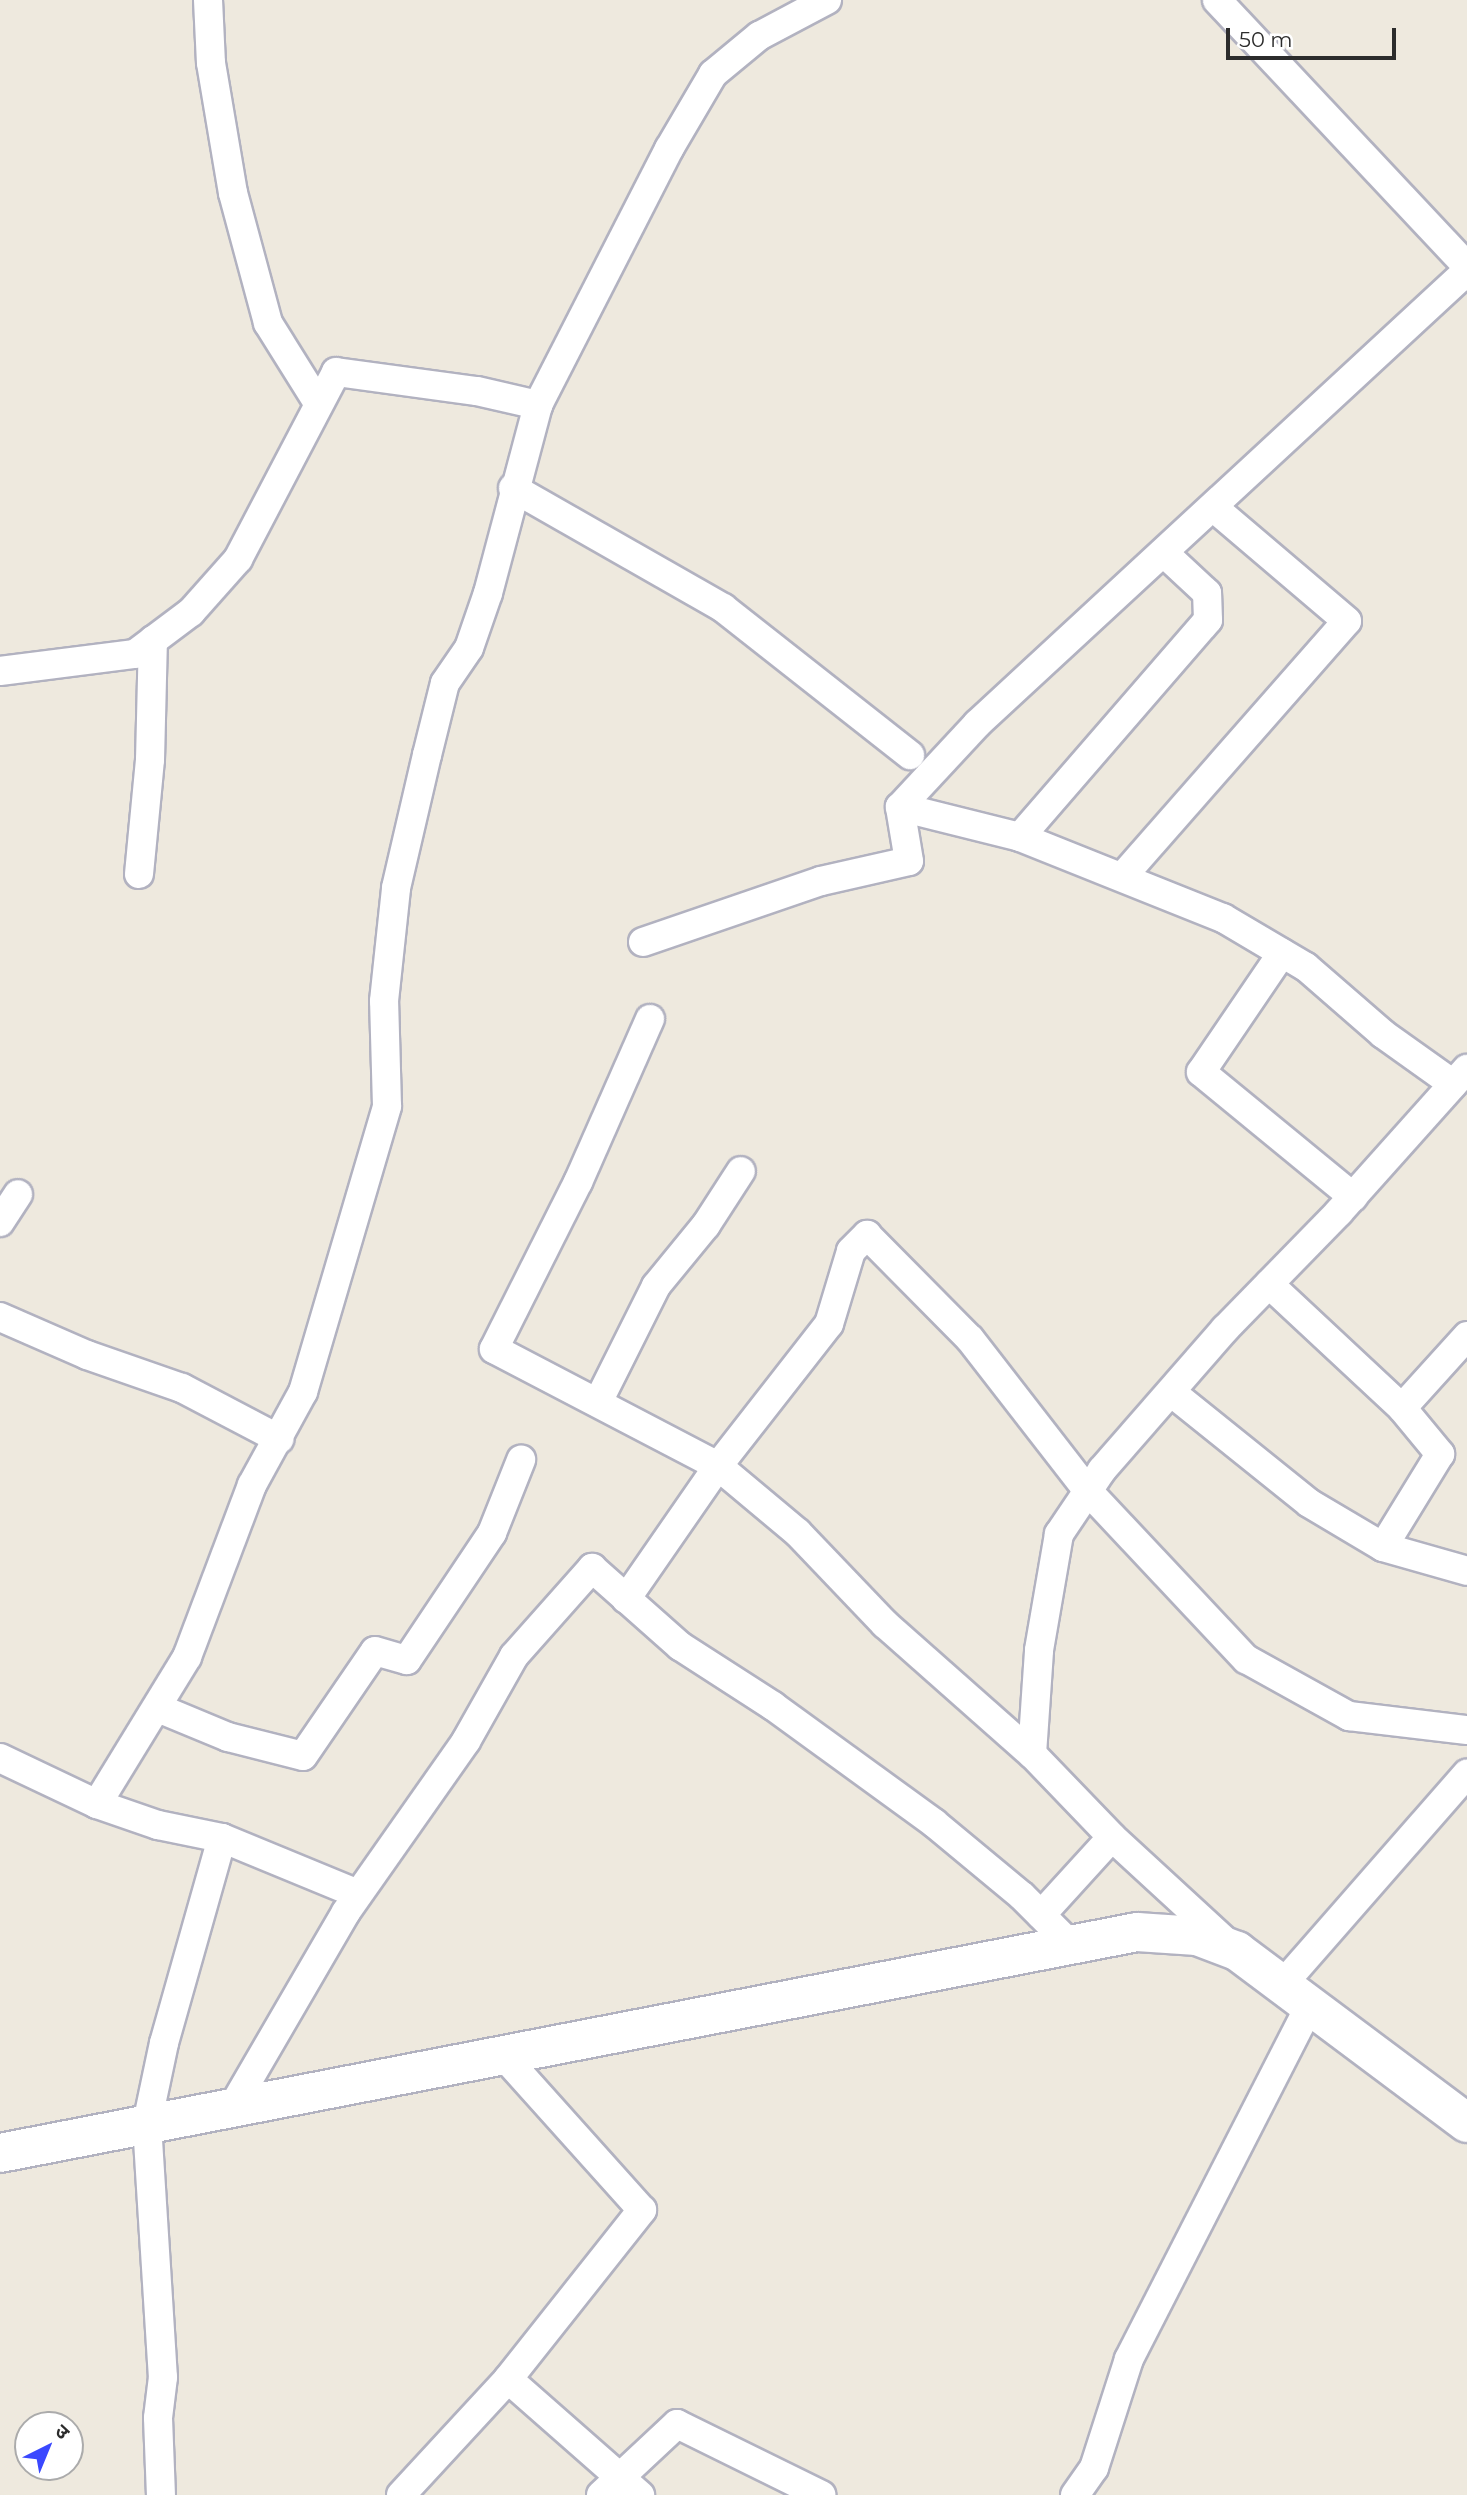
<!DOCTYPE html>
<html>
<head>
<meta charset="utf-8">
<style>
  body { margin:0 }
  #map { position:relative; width:1467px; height:2495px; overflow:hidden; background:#eee9de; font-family:Montserrat,"Noto Sans Devanagari",sans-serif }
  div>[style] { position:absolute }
  .roads { filter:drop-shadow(2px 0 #b2b2c0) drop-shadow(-2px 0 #b2b2c0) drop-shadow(0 2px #b2b2c0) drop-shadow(0 -2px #b2b2c0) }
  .street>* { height:28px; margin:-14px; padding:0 14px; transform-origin:14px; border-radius:14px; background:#fff }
  .secondary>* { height:38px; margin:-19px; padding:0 19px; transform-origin:19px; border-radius:19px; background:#fff }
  span { translate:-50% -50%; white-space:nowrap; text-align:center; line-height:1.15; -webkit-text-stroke:5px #fff; paint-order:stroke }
  .north { position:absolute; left:14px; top:2411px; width:70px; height:70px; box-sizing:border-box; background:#fff; border:2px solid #ababab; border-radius:50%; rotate:43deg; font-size:19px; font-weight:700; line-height:28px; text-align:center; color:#2c2c2c }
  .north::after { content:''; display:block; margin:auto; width:24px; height:32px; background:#3a48ff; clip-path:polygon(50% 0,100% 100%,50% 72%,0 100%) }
  .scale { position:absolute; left:1226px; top:28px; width:170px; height:32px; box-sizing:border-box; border:4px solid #2c2c2c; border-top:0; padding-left:9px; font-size:21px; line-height:24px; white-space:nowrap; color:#2c2c2c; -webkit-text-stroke:5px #fff; paint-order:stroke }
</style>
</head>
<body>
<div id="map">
  <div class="roads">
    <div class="street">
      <div style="left:208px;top:0;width:63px;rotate:87.3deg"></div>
      <div style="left:211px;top:63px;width:132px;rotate:80.4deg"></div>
      <div style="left:233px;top:193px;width:135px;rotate:74.9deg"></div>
      <div style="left:268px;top:323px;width:94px;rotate:58deg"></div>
      <div style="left:1217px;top:0;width:365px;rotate:46.8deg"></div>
      <div style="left:513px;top:488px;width:242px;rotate:29.7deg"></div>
      <div style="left:723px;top:608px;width:238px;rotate:38.2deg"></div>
      <div style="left:0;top:671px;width:136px;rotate:-7.2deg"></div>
      <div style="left:135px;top:654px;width:70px;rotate:-36.9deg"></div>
      <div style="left:191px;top:612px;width:71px;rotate:-48.4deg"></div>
      <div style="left:238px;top:559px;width:211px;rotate:-62.3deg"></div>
      <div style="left:336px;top:372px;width:142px;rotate:7.7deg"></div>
      <div style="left:477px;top:391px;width:63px;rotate:12.9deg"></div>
      <div style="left:900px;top:807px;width:113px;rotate:-47.1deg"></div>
      <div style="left:977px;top:724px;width:667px;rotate:-42.75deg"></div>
      <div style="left:1020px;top:837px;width:287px;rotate:-49.1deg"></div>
      <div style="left:1208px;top:620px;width:27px;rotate:-92deg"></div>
      <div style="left:1207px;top:593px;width:59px;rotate:-137.1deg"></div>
      <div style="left:139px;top:874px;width:115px;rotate:-84.5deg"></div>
      <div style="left:150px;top:760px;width:120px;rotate:-88.6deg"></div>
      <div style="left:1123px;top:876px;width:339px;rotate:-48.7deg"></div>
      <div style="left:1347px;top:621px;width:175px;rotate:-139.6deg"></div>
      <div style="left:643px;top:942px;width:188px;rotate:-18.9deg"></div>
      <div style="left:821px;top:881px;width:90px;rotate:-12.8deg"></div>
      <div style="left:909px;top:861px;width:55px;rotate:-99.5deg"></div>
      <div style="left:900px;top:807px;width:124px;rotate:14deg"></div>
      <div style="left:1020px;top:837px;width:219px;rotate:21.8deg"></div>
      <div style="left:1223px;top:918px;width:96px;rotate:30.6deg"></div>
      <div style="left:1306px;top:967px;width:102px;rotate:41deg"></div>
      <div style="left:1383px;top:1034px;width:86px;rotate:35.5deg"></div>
      <div style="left:1282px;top:953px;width:144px;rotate:124.2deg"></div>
      <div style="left:1201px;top:1072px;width:197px;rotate:39.4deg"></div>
      <div style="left:650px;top:1019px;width:178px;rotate:113.8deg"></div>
      <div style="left:578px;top:1182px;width:187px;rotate:116.7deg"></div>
      <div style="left:494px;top:1349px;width:253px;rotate:27.6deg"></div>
      <div style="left:718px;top:1466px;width:104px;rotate:39.9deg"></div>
      <div style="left:798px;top:1533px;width:126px;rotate:46.3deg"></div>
      <div style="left:885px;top:1624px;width:196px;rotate:41.5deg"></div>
      <div style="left:0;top:1222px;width:33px;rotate:-57deg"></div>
      <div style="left:1269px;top:1284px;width:182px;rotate:43deg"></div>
      <div style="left:1402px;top:1408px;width:60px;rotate:50.4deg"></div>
      <div style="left:1440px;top:1454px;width:109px;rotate:121.5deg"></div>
      <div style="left:1383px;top:1547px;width:87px;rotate:15.9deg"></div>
      <div style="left:0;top:1317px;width:95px;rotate:23.6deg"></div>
      <div style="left:87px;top:1355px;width:101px;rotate:19.2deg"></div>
      <div style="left:182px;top:1388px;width:110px;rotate:27.7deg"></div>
      <div style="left:1171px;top:1392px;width:177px;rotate:38.8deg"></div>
      <div style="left:1309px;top:1503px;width:86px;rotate:30.7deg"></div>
      <div style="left:598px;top:1402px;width:130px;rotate:-63.4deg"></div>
      <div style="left:656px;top:1286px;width:79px;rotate:-50.7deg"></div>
      <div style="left:706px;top:1225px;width:64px;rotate:-57.1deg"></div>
      <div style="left:1402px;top:1408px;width:97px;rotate:-47.9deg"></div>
      <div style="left:626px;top:1599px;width:162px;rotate:-55.3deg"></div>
      <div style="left:718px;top:1466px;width:180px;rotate:-52deg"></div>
      <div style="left:829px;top:1324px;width:76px;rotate:-73.2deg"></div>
      <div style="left:851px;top:1251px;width:23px;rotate:-45deg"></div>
      <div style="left:867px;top:1235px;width:146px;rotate:45.3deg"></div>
      <div style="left:970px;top:1339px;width:192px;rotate:52.2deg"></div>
      <div style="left:1088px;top:1491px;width:231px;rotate:46.8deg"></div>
      <div style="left:1246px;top:1659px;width:118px;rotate:29deg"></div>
      <div style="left:1349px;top:1716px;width:119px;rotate:6.8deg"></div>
      <div style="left:158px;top:1708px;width:76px;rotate:22.5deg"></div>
      <div style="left:228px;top:1737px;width:77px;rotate:14.2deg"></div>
      <div style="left:303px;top:1756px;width:127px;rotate:-55.6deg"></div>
      <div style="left:375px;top:1651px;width:33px;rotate:16deg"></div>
      <div style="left:407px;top:1660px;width:153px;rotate:-56.2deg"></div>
      <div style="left:492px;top:1533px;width:79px;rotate:-68.3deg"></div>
      <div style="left:0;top:1758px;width:107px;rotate:25.4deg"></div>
      <div style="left:97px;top:1804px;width:65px;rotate:19deg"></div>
      <div style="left:158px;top:1825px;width:65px;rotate:11.5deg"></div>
      <div style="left:222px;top:1838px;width:213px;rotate:105.8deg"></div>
      <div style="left:164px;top:2043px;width:83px;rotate:101.9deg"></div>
      <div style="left:147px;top:2124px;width:254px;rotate:86.4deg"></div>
      <div style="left:163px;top:2377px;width:41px;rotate:97deg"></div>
      <div style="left:158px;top:2418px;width:77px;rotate:87.8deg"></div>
      <div style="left:97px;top:1804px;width:172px;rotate:-58.5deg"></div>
      <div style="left:187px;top:1657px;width:184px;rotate:-69.3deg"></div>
      <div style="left:252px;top:1485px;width:106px;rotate:-61.3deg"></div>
      <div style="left:303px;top:1392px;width:298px;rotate:-73.6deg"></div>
      <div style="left:387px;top:1106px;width:105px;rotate:-91.6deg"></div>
      <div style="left:384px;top:1001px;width:114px;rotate:-83.9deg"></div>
      <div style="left:396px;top:888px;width:137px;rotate:-76.9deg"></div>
      <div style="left:427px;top:755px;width:74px;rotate:-76deg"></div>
      <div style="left:445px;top:683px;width:42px;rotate:-55.6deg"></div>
      <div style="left:469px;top:648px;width:58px;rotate:-70.9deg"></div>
      <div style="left:488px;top:593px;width:195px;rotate:-75.1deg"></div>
      <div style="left:538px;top:405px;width:288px;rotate:-62.9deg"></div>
      <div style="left:669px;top:149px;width:87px;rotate:-59.6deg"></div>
      <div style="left:713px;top:74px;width:60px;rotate:-39.6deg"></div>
      <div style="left:759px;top:36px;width:77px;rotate:-27.9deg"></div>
      <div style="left:222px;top:1838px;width:147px;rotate:22.4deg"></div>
      <div style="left:1041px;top:1915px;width:105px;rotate:-47.7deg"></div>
      <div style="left:1225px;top:1941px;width:154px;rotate:-137.4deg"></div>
      <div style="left:1112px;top:1837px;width:115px;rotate:-133.9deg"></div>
      <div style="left:1032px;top:1754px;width:104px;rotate:-86.1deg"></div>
      <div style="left:1039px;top:1650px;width:118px;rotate:-80.2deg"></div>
      <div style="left:1059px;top:1534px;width:77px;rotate:-56.1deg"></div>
      <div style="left:1102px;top:1470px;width:187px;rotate:-48.9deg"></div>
      <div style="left:1225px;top:1329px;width:163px;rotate:-45.7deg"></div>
      <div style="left:1339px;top:1212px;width:192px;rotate:-48.2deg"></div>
      <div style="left:1282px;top:1985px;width:281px;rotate:-48.8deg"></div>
      <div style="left:232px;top:2108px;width:227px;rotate:-59.8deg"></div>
      <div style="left:346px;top:1912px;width:209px;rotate:-54.9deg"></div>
      <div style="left:466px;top:1741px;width:98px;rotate:-60.5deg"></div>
      <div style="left:514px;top:1656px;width:118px;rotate:-48.4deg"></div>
      <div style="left:592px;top:1568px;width:118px;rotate:41.6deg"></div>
      <div style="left:680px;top:1646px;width:111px;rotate:32.8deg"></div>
      <div style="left:773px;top:1706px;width:199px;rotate:36deg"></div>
      <div style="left:934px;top:1823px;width:114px;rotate:39.7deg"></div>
      <div style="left:1022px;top:1896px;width:69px;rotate:45deg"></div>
      <div style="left:508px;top:2379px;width:176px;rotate:41.3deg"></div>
      <div style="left:401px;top:2495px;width:158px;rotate:-47.3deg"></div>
      <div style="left:508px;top:2379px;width:216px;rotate:-51.6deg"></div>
      <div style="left:642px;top:2210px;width:208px;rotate:-131.9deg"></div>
      <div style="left:601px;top:2495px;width:104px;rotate:-43.1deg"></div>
      <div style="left:677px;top:2424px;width:161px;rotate:26.2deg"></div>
      <div style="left:1075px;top:2495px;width:33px;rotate:-55deg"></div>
      <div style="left:1094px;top:2468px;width:114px;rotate:-72.2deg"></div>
      <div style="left:1129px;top:2359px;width:397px;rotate:-62.9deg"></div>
    </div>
    <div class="secondary">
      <div style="left:0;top:2153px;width:1158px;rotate:-11deg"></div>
      <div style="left:1137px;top:1932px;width:60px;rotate:3.8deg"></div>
      <div style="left:1197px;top:1936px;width:43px;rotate:20.6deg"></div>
      <div style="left:1237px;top:1951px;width:287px;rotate:36.8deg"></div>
    </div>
  </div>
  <div class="north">उ</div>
  <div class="scale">50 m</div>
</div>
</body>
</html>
